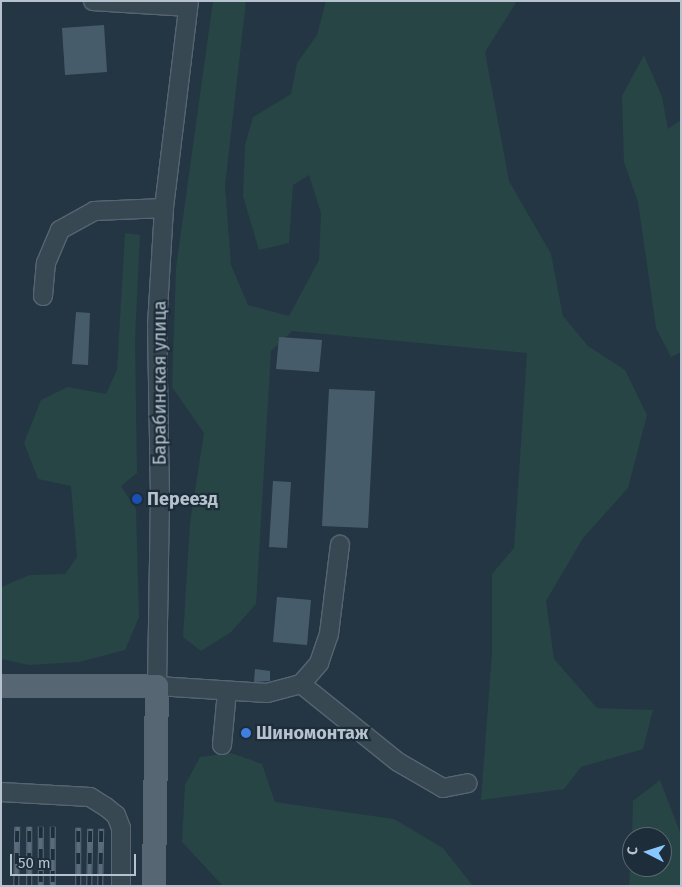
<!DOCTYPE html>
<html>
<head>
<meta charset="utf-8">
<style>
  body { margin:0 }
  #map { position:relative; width:682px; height:887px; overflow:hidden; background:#243644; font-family:"Fira Sans",sans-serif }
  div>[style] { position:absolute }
  .green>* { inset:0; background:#264544 }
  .building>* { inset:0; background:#475c6a }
  .roads { filter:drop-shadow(1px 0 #576571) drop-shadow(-1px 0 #576571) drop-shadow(0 1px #576571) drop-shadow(0 -1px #576571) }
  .minor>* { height:18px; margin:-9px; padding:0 9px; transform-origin:9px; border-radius:9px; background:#384853 }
  .major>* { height:22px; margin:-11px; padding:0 11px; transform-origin:11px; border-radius:11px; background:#566773 }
  .rail>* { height:5.5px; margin-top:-2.75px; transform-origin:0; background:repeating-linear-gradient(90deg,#1d2d39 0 11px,#5a6c7b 0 22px); box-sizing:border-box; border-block:1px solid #5a6c7b }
  .dots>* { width:14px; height:14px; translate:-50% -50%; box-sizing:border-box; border:2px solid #1d2d39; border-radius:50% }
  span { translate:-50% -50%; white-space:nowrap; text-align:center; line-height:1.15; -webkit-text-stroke:4.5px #1d2d39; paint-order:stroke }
  .street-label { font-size:18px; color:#b6c2cd }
  .poi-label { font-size:18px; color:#b6c2cd; font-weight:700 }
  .left { translate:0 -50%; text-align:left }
  .frame { position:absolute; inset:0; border:2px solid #b6c2cd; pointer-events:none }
  .north { position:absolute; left:622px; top:827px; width:50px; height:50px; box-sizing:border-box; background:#1d2d39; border:1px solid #5a6974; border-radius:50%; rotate:275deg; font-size:14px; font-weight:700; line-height:20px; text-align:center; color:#b6c2cd }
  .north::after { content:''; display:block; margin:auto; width:18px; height:22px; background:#89c8ff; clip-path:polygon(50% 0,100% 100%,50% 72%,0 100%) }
  .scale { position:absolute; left:10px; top:854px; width:126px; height:22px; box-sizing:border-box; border:2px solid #b6c2cd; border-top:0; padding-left:6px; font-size:15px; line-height:18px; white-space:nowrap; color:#b6c2cd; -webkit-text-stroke:4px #1d2d39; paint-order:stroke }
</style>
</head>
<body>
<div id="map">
  <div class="green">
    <div style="clip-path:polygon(213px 1px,246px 1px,225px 186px,231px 265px,248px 305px,289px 316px,319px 260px,321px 213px,309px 175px,293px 185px,289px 243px,259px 250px,243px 196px,245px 145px,253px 117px,291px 94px,297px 63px,317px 35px,326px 1px,517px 1px,485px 52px,509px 181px,551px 254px,563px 316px,588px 346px,625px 370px,647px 415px,628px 488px,583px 538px,546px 601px,554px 659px,597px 708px,653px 710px,643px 749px,581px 767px,564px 789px,481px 800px,492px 653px,492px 574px,514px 548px,527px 353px,292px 331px,271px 351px,256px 604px,231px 632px,201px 651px,183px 637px,190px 523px,204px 433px,172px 387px,176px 268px)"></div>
    <div style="clip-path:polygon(644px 55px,662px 97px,668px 129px,681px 120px,681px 352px,671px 357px,656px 328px,638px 202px,624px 162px,622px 96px)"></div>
    <div style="clip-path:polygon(125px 233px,140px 235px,135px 339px,137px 473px,121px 486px,136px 509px,139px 617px,125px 650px,79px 662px,29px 665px,1px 659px,1px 587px,30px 575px,65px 574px,77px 557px,71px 486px,38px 479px,24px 443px,41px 400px,68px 387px,106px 394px,117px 370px)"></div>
    <div style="clip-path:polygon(231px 753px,262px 764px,275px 802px,394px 819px,443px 848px,473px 886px,223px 886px,182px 842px,185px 785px,200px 757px)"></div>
    <div style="clip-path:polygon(660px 780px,681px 835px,681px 886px,629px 886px,632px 846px,632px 867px,662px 867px,662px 837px,632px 837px,633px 801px)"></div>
  </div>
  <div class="building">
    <div style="clip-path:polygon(104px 25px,107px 72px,65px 75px,62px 28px)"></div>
    <div style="clip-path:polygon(76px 312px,90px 313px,88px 365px,72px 364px)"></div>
    <div style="clip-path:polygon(279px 337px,322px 340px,319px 372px,276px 369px)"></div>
    <div style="clip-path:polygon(329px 389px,375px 391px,368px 528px,322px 526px)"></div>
    <div style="clip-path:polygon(273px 481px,291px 482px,287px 548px,269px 547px)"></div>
    <div style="clip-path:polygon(277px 597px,311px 600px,307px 645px,273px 642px)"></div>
    <div style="clip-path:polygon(255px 669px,270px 671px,270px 681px,254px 682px)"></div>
  </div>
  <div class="roads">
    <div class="minor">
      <div style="left:93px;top:1px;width:95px;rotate:3.6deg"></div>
      <div style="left:189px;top:1px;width:209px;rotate:96.9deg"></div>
      <div style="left:164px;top:208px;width:117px;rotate:93.4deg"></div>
      <div style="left:157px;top:325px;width:171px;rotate:89deg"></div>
      <div style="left:160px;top:496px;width:190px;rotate:90.9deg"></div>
      <div style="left:157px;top:686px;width:110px;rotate:3.6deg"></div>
      <div style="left:267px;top:693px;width:35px;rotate:-15deg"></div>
      <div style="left:301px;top:684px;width:28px;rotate:-49deg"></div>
      <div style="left:319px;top:663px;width:31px;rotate:-71deg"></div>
      <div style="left:329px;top:634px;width:90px;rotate:-83deg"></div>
      <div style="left:43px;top:296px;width:33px;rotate:-85deg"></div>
      <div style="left:46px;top:263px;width:36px;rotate:-67deg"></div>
      <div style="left:60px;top:230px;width:39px;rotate:-29deg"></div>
      <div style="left:94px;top:211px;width:70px;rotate:-2.5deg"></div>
      <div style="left:301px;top:684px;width:124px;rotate:38.8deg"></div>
      <div style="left:398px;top:762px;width:52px;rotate:30deg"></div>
      <div style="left:443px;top:788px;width:25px;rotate:-11deg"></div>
      <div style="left:222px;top:745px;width:54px;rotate:-84.7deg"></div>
      <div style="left:1px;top:792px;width:89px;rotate:3.2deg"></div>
      <div style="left:90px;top:797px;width:19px;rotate:32deg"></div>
      <div style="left:106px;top:807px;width:13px;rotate:39deg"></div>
      <div style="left:116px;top:815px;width:14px;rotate:69deg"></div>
      <div style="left:121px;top:828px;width:58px;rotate:90deg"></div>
    </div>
    <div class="major">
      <div style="left:1px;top:686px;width:156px"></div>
      <div style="left:157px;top:686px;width:200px;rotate:90.9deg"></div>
    </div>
  </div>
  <div class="rail">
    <div style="left:41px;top:827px;width:59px;rotate:90deg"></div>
    <div style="left:53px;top:827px;width:59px;rotate:90deg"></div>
    <div style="left:16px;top:886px;width:59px;rotate:-89deg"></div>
    <div style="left:29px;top:886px;width:59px;rotate:-90deg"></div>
    <div style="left:78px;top:886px;width:58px;rotate:-90deg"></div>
    <div style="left:89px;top:886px;width:57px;rotate:-89deg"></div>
    <div style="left:100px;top:886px;width:57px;rotate:-89deg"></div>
  </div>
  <div class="dots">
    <div style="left:137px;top:499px;background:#1a4fb4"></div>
    <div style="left:246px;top:733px;background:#3f7fe0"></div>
  </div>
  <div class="street-label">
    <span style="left:160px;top:383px;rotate:-90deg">Барабинская улица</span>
  </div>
  <div class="poi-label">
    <span class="left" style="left:147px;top:499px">Переезд</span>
    <span class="left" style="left:256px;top:733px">Шиномонтаж</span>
  </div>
  <div class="frame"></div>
  <div class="north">С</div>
  <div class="scale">50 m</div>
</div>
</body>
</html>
